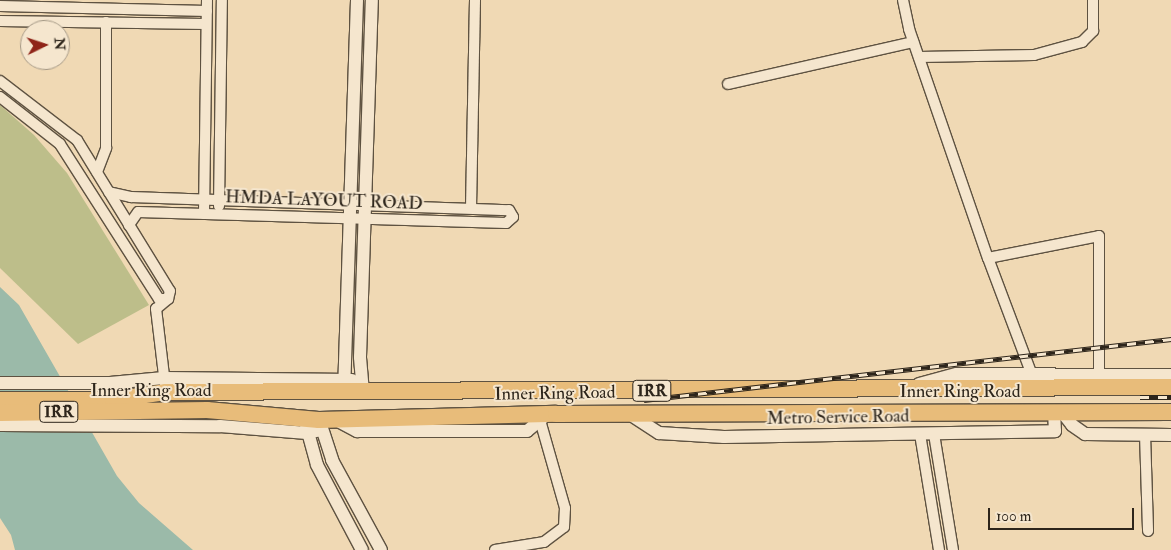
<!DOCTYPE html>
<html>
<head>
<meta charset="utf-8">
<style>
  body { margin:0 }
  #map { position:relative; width:1171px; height:550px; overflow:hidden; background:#f0d9b4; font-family:"IM FELL Double Pica",serif }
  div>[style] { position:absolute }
  .green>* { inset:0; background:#bdbe8a }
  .water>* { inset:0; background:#9bbaa9 }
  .roads { filter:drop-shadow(1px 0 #5e5241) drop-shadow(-1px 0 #5e5241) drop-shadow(0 1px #5e5241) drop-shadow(0 -1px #5e5241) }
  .minor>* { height:10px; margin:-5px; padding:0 5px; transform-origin:5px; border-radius:5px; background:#f5e6ce }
  .tertiary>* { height:12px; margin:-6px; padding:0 6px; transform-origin:6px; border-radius:6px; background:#f5e6ce }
  .trunk>* { height:16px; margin:-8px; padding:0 8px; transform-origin:8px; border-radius:8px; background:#e8bc7a }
  .rail>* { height:5px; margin-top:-2.5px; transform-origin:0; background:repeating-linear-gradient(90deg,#f5e6ce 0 9px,#2d251b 0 18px); box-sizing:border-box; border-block:1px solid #2d251b }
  span { translate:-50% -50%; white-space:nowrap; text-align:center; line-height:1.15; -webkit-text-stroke:4px #f5e6ce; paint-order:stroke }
  .shield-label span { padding:1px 4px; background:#f5e6ce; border:1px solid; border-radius:4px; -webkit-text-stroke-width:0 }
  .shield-label { font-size:16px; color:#2d251b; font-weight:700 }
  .street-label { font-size:18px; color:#2d251b }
  .north { position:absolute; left:20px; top:20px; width:50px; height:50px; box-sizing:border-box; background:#f5e6ce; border:1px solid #a59986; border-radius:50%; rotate:86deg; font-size:14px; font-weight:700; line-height:20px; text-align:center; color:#2d251b }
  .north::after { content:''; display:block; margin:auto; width:18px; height:22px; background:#8f2418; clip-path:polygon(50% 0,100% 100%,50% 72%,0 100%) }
  .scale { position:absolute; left:988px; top:508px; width:146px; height:22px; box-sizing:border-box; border:2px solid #2d251b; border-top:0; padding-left:6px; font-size:15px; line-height:18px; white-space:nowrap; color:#2d251b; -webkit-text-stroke:4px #f5e6ce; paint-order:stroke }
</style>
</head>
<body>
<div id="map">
  <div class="green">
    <div style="clip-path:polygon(0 105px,34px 135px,67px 173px,149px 305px,78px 344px,0 268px)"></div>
  </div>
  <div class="water">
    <div style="clip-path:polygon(0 287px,19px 305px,117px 476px,139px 503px,193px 550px,15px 550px,11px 535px,0 518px)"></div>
  </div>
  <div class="roads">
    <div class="minor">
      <div style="left:903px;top:0;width:30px;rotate:78deg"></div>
      <div style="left:909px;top:29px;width:242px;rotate:71deg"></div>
      <div style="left:988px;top:258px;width:125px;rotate:69.4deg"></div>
      <div style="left:0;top:6px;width:207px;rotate:1.4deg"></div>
      <div style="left:0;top:21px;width:206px;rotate:0.8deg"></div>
      <div style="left:919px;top:57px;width:115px;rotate:-1deg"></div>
      <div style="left:1034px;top:55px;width:50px;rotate:-15.2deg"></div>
      <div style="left:1082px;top:42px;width:16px;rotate:-45deg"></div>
      <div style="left:1093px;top:31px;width:31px;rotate:-90deg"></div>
      <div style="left:0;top:81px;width:97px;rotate:37.5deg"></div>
      <div style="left:77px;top:140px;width:177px;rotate:58.4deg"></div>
      <div style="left:170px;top:291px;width:8px;rotate:104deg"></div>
      <div style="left:168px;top:299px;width:9px;rotate:180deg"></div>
      <div style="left:159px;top:299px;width:184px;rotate:-122.6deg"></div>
      <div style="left:60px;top:144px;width:76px;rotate:-141.9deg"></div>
      <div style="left:728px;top:84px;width:190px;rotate:-12.8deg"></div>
      <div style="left:97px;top:172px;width:26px;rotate:-69deg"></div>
      <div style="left:106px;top:148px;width:126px;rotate:-90deg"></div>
      <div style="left:109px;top:192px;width:23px;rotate:13deg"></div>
      <div style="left:131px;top:197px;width:378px;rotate:2deg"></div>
      <div style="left:509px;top:210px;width:8px;rotate:60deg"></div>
      <div style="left:513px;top:217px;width:9px;rotate:139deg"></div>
      <div style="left:506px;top:223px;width:368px;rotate:-178.3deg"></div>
      <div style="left:138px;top:212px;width:16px;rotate:125deg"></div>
      <div style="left:219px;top:206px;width:206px;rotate:-89.2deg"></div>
      <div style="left:471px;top:208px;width:208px;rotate:-88.9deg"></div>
      <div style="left:204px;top:214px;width:214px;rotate:-89.2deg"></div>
      <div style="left:988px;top:258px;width:113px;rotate:-11.2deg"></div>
      <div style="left:1099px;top:236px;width:139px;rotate:90deg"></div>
      <div style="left:165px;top:384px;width:76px;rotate:-96.8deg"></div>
      <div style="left:156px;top:309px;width:16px;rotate:-40deg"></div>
      <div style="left:920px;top:434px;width:118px;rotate:80.7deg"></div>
      <div style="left:934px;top:434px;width:118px;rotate:80.7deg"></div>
      <div style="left:1145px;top:434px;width:97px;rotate:88.2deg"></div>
      <div style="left:495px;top:550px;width:50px;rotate:-9.3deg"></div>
      <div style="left:544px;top:542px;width:25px;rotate:-37deg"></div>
      <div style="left:564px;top:527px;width:19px;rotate:-87deg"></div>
      <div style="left:565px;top:508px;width:91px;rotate:-105.9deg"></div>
    </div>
    <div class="tertiary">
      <div style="left:0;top:383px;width:110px"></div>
      <div style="left:110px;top:383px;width:54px;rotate:-5.3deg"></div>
      <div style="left:164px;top:378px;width:188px;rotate:0.6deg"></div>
      <div style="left:919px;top:384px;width:39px;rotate:-15deg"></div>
      <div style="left:957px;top:374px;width:214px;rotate:0.3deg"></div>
      <div style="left:344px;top:392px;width:392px;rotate:-88.1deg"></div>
      <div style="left:363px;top:392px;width:35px;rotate:-95deg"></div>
      <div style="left:360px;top:357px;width:357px;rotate:-88.1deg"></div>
      <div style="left:1062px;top:412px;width:16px;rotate:52deg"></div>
      <div style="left:1072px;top:425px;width:16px;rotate:35deg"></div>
      <div style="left:1085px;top:434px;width:86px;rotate:0.7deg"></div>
      <div style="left:628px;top:413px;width:37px;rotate:33deg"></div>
      <div style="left:659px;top:433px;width:65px;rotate:3.5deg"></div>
      <div style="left:724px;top:437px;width:331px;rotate:-1deg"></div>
      <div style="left:1055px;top:431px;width:19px;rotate:-93deg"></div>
      <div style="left:336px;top:420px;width:24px;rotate:28deg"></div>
      <div style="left:357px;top:431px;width:170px"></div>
      <div style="left:527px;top:431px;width:26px;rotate:-40deg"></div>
      <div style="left:320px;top:422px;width:40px;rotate:72deg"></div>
      <div style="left:332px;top:460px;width:102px;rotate:61.4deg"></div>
      <div style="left:0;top:425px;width:220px;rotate:0.3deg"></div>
      <div style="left:220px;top:426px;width:87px;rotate:4.6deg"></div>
      <div style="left:307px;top:433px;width:14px;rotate:-12deg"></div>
      <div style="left:306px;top:425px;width:41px;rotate:74.6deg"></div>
      <div style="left:317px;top:465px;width:96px;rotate:62.1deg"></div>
    </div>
    <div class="trunk">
      <div style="left:0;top:400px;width:113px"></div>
      <div style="left:113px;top:400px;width:54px;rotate:-8.6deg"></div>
      <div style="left:166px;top:392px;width:1005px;rotate:-0.29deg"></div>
      <div style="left:0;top:413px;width:207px;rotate:-0.8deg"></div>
      <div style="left:207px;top:410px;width:112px;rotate:5.1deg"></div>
      <div style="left:319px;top:420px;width:237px;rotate:-1.5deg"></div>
      <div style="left:556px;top:414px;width:615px;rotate:-0.19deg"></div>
    </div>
  </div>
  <div class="rail">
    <div style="left:1140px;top:397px;width:31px"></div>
    <div style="left:644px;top:400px;width:531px;rotate:-6.6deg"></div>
  </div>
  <div class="shield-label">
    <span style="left:652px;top:391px">IRR</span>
    <span style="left:59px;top:412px">IRR</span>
  </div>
  <div class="street-label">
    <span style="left:324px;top:201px;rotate:2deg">HMDA LAYOUT ROAD</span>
    <span style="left:151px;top:391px">Inner Ring Road</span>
    <span style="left:960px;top:392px">Inner Ring Road</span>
    <span style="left:555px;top:394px;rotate:-1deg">Inner Ring Road</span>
    <span style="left:838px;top:418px;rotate:-1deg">Metro Service Road</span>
  </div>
  <div class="north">N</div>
  <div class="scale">100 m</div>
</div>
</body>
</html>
